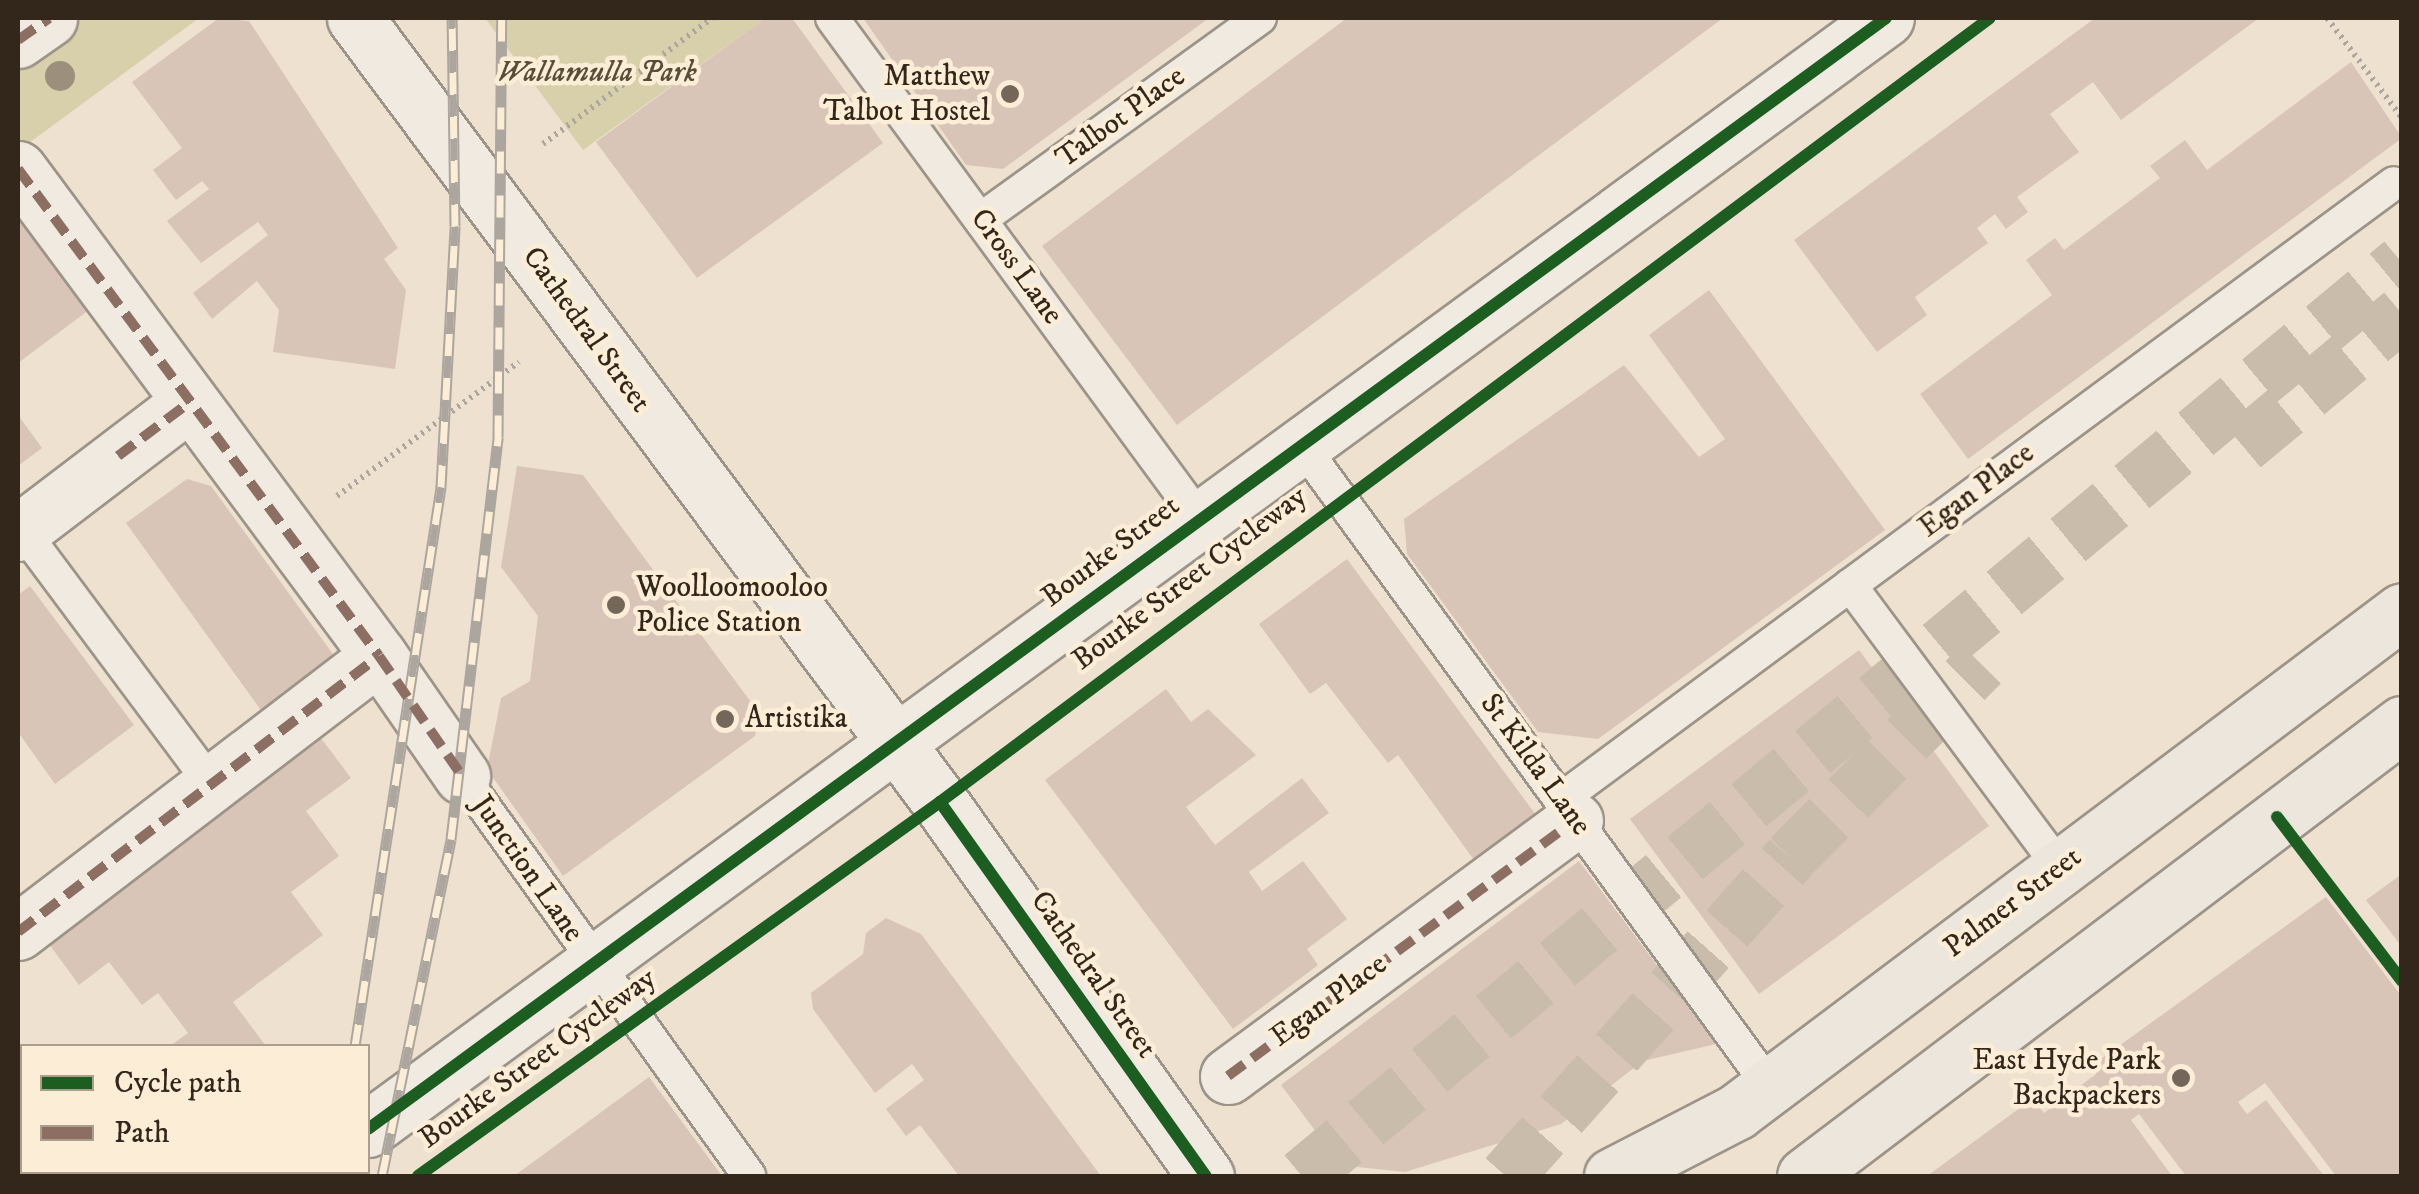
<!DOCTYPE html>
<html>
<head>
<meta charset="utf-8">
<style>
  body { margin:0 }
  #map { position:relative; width:2419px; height:1194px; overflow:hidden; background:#eee1cf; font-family:"IM FELL DW Pica",serif }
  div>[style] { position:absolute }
  .green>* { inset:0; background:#d8cfab }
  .building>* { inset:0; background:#d9c5b8 }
  .highway-tunnel>* { height:55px; margin-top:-27.5px; transform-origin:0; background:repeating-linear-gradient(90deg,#c9bcab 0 55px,transparent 0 83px) }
  .path>* { height:6px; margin-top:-3px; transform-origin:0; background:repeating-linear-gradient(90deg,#ada69f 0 2.5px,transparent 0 7.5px) }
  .roads { filter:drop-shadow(2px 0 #9d9489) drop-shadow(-2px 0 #9d9489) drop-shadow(0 2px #9d9489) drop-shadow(0 -2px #9d9489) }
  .lane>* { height:32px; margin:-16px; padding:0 16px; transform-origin:16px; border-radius:16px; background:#f0eae0 }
  .street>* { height:55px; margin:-27.5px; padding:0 27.5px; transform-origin:27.5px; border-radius:27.5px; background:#f0eae0 }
  .primary>* { height:55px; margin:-27.5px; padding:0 27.5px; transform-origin:27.5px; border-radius:27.5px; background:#ede6dc }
  .rail>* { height:11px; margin-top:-5.5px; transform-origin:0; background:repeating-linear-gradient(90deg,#fcedd7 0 22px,#ada69f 0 44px); box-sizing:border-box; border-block:2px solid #ada69f }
  .quiet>* { height:10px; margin-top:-5px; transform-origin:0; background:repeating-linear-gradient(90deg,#8d6e63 0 20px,transparent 0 30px) }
  .cycleway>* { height:12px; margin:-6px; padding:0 6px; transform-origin:6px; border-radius:6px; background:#1b5e20 }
  .trees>* { width:30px; height:30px; margin:-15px; border-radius:50%; background:#9c907c }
  .dots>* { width:28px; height:28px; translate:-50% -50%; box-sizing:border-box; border:5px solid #fcedd7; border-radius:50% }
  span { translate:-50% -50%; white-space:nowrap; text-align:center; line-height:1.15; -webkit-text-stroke:9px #fcedd7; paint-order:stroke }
  .park-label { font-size:30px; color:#584d38; font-style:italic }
  .poi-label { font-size:30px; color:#33261b }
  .right { translate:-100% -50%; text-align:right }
  .left { translate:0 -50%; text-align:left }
  .street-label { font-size:30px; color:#33261b }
  .frame { position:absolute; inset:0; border:20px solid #33261b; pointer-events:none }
  .legend { position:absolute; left:20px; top:1044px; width:350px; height:130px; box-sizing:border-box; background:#fcedd7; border:2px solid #ac9d8c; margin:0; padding:12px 18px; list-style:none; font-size:30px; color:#33261b }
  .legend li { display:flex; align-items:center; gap:20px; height:50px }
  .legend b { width:50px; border:2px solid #ac9d8c }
</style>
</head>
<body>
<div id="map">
  <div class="green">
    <div style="clip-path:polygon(18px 18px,199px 18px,18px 151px)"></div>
    <div style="clip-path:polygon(485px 18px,765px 18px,583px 150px)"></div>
  </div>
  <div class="building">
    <div style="clip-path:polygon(219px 18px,249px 21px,398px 248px,384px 259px,406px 290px,395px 369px,273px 352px,279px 310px,257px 281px,212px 319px,193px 293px,268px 235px,258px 222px,201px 263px,167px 221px,209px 189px,202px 181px,176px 200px,153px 170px,182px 148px,132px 82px)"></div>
    <div style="clip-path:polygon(765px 18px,792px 18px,883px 143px,697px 278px,596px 142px)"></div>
    <div style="clip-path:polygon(863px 18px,1209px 18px,1003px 169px,966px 165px)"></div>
    <div style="clip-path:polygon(1347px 18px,1723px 18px,1177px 425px,1042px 246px)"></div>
    <div style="clip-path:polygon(2095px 18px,2259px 18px,2121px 120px,2093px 82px,2050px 114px,2079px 152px,2017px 197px,2028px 212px,2006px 229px,1995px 214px,1977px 228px,1988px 243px,1915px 297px,1927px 315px,1877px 352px,1794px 240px)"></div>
    <div style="clip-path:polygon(2351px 62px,2402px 138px,1968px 459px,1920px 394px,2052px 295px,2026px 260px,2055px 238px,2064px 250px,2160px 178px,2150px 166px,2185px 140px,2207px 170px)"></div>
    <div style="clip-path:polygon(18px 215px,89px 310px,18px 363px)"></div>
    <div style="clip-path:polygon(1709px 290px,1885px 530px,1598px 739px,1538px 732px,1407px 554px,1404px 519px,1624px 365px,1699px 457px,1725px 439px,1649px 335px)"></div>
    <div style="clip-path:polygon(18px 415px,42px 448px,18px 466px)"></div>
    <div style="clip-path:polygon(517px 466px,583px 475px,759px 713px,755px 736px,563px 876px,487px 769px,501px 698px,530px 681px,538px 616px,501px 567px)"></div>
    <div style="clip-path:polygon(187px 479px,211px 486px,335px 657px,268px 720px,126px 523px)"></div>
    <div style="clip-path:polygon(1347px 559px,1536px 815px,1474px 860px,1398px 755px,1388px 763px,1326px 683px,1310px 694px,1259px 624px)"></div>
    <div style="clip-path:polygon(30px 586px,134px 725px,55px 784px,18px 732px,18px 595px)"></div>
    <div style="clip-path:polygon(1859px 650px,1989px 826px,1759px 994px,1630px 819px)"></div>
    <div style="clip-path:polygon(1166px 689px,1191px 722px,1208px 709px,1256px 755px,1186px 807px,1215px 845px,1302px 778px,1329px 813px,1249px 872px,1262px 891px,1303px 861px,1347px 919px,1307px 949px,1318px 965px,1233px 1029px,1045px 780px)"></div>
    <div style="clip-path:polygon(321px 738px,351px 778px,306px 811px,339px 856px,291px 892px,323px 935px,233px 1002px,266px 1046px,170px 1046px,188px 1033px,158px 993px,142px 1005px,109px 962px,79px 985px,46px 940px)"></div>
    <div style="clip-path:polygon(1579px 861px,1716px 1044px,1643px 1061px,1561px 1124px,1405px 1172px,1357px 1167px,1325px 1144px,1281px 1085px)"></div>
    <div style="clip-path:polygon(2402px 874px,2402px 947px,2366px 900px)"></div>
    <div style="clip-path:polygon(2326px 897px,2402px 997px,2402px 1176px,2336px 1176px,2265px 1083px,2238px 1102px,2247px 1114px,2266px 1100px,2324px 1176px,2186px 1176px,2139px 1114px,2131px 1120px,2172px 1176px,1927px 1176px,2032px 1099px,2044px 1113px,2096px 1074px,2091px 1066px)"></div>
    <div style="clip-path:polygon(886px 918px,921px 934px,1101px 1176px,959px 1176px,920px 1125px,906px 1136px,886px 1109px,924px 1080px,912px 1064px,875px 1093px,813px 1009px,811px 993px,863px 954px,866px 933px)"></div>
    <div style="clip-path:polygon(649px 1077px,722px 1176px,514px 1176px)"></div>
  </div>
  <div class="highway-tunnel">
    <div style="left:2243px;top:446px;width:207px;rotate:-39.9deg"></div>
    <div style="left:1302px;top:1176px;width:1430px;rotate:-39.72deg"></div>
    <div style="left:1506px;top:1176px;width:427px;rotate:-48.3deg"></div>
    <div style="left:1790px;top:857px;width:272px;rotate:-45.3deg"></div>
  </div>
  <div class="path">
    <div style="left:2327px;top:18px;width:125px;rotate:53.1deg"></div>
    <div style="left:543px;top:144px;width:211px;rotate:-36.7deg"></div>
    <div style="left:337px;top:496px;width:226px;rotate:-36.4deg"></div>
  </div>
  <div class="roads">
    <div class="lane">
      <div style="left:832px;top:18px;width:620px;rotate:53.72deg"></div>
      <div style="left:981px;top:219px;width:344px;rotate:-35.8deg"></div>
      <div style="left:1300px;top:443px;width:797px;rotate:53.88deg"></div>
      <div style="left:22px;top:530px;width:317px;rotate:53.3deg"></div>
      <div style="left:1850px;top:585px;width:352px;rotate:53.4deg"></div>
      <div style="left:462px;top:776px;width:492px;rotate:54.3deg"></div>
      <div style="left:1560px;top:800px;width:1037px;rotate:-36.49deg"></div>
    </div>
    <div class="street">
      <div style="left:355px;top:18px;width:978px;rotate:53.27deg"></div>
      <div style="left:940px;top:802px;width:459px;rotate:54.6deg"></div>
      <div style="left:18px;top:40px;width:38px;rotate:-35deg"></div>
      <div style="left:18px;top:169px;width:606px;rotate:53.45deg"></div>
      <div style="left:18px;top:533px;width:216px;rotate:-37.3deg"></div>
      <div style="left:18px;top:932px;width:454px;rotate:-37.4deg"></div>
      <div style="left:379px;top:656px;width:146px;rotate:55.3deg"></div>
      <div style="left:1228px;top:1076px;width:431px;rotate:-36.4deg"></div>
      <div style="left:18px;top:1094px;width:8px;rotate:60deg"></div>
      <div style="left:368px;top:1129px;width:1881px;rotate:-36.2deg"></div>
      <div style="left:75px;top:1172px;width:6px;rotate:45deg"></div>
      <div style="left:302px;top:1176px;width:7px;rotate:-34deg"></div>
    </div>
    <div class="primary">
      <div style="left:1612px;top:1176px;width:140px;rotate:-27.3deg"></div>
      <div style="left:1736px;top:1112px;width:833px;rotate:-36.95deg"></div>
      <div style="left:1805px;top:1176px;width:749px;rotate:-37.13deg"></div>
    </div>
  </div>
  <div class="rail">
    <div style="left:355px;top:1046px;width:566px;rotate:-81.25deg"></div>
    <div style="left:441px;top:487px;width:261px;rotate:-86.9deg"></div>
    <div style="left:455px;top:226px;width:208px;rotate:-90.8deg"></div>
    <div style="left:327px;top:1176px;width:4px;rotate:-76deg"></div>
    <div style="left:382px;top:1176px;width:344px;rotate:-78.4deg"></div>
    <div style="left:451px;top:839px;width:405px;rotate:-83.3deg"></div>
    <div style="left:498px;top:437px;width:419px;rotate:-89.5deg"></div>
  </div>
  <div class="quiet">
    <div style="left:18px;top:40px;width:38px;rotate:-35deg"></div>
    <div style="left:18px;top:169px;width:606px;rotate:53.45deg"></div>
    <div style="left:118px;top:456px;width:90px;rotate:-36.9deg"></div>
    <div style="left:18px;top:932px;width:454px;rotate:-37.4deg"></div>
    <div style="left:379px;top:656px;width:146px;rotate:55.3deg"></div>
    <div style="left:1228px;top:1076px;width:431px;rotate:-36.4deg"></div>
  </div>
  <div class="cycleway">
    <div style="left:940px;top:802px;width:459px;rotate:54.6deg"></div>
    <div style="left:2277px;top:817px;width:206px;rotate:52.7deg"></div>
    <div style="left:368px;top:1129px;width:1881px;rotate:-36.2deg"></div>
    <div style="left:418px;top:1176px;width:642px;rotate:-35.62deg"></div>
    <div style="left:940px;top:802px;width:1310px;rotate:-36.75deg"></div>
  </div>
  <div class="trees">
    <div style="left:60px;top:76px"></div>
  </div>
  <div class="dots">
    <div style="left:1010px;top:94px;background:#74675a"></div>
    <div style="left:616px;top:605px;background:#74675a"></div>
    <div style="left:725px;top:719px;background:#74675a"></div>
    <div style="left:2181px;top:1078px;background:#74675a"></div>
  </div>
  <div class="park-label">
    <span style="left:597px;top:73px">Wallamulla Park</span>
  </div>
  <div class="poi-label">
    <span class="right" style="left:990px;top:94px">Matthew<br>Talbot Hostel</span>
    <span class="left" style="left:636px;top:605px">Woolloomooloo<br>Police Station</span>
    <span class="left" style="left:745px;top:719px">Artistika</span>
    <span class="right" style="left:2161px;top:1078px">East Hyde Park<br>Backpackers</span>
  </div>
  <div class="street-label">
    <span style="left:1121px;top:118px;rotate:-36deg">Talbot Place</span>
    <span style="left:1016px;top:267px;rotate:54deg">Cross Lane</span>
    <span style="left:586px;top:330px;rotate:54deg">Cathedral Street</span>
    <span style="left:1977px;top:491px;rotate:-37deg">Egan Place</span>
    <span style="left:1111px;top:552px;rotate:-37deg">Bourke Street</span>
    <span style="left:1190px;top:579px;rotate:-37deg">Bourke Street Cycleway</span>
    <span style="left:1535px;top:765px;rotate:54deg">St Kilda Lane</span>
    <span style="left:527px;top:869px;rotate:55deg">Junction Lane</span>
    <span style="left:2013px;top:903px;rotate:-37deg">Palmer Street</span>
    <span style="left:1093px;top:975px;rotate:55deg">Cathedral Street</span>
    <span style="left:1329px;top:1001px;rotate:-36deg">Egan Place</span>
    <span style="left:538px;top:1059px;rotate:-36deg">Bourke Street Cycleway</span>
  </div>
  <div class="frame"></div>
  <ul class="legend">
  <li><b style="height:12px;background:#1b5e20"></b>Cycle path</li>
  <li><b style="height:12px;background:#8d6e63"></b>Path</li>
  </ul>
</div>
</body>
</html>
